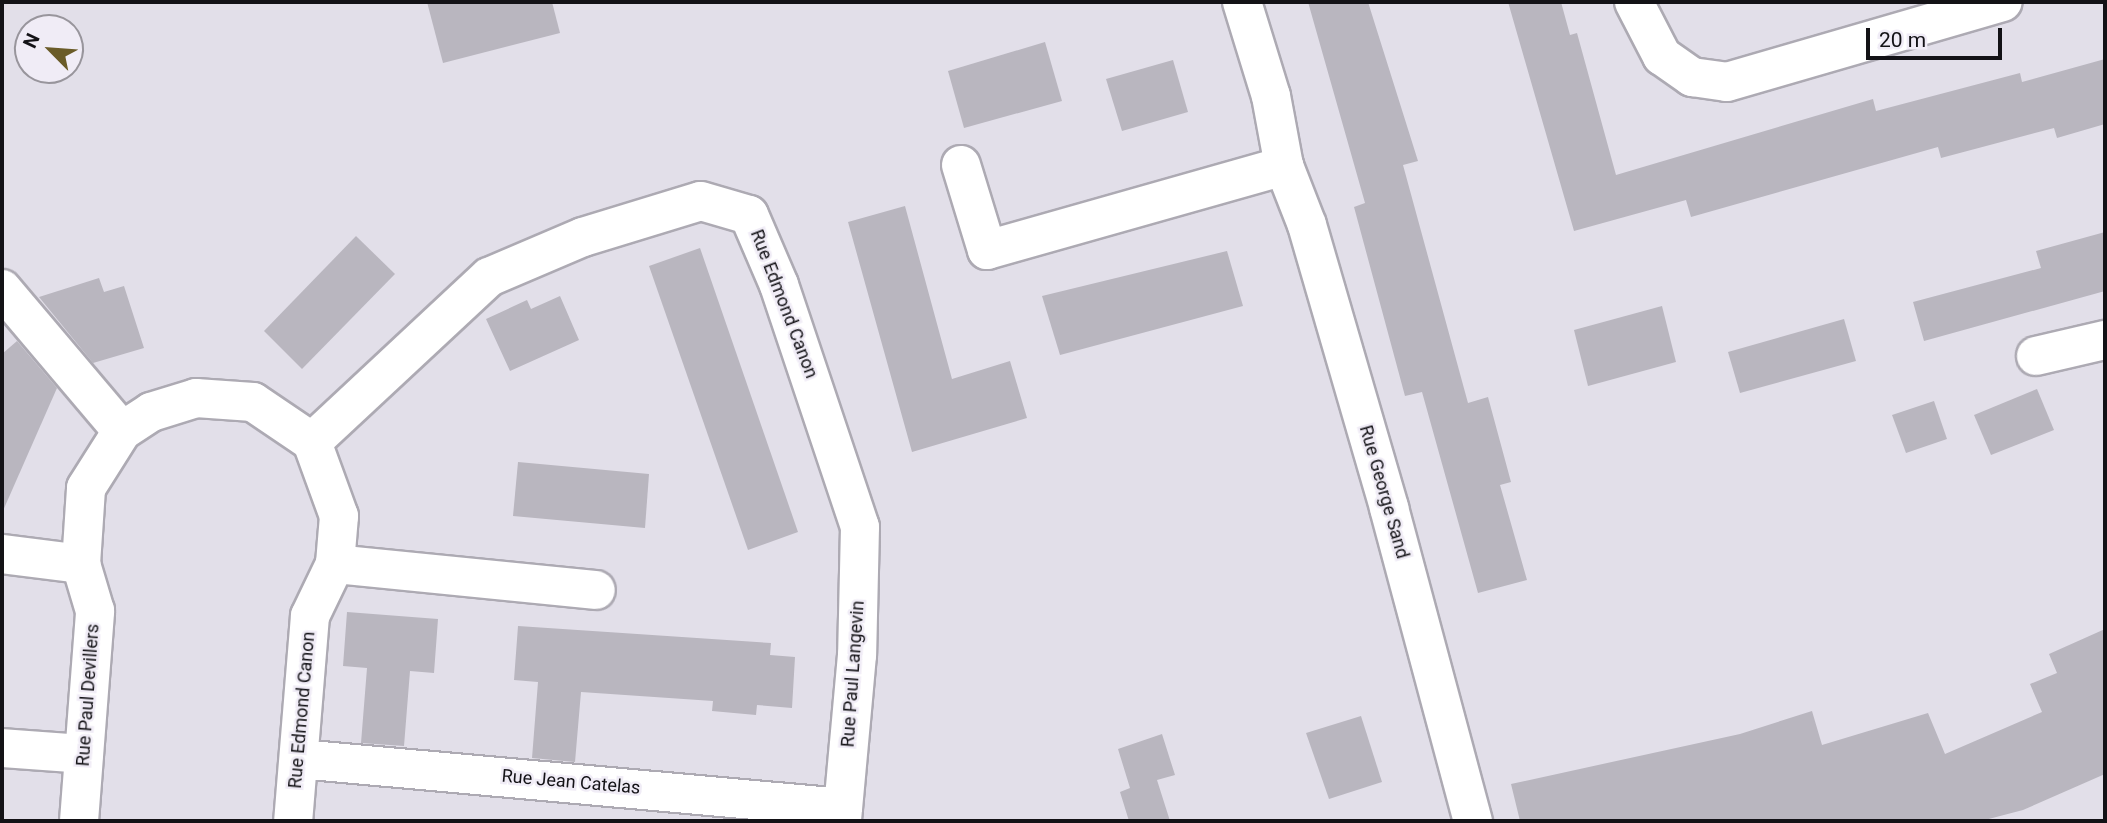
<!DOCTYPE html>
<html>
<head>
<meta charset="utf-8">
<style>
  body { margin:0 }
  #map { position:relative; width:2107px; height:823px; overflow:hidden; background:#e2dfe9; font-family:Roboto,sans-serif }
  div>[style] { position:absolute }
  .building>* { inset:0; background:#b9b6bf }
  .roads { filter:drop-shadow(2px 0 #adaab3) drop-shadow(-2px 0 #adaab3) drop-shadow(0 2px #adaab3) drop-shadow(0 -2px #adaab3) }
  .minor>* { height:38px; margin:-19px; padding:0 19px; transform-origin:19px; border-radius:19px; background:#fff }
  span { translate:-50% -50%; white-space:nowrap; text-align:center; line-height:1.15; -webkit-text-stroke:5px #f0ecf6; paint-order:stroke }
  .street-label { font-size:18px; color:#131216 }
  .frame { position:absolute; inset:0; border:4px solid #131216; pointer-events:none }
  .north { position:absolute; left:14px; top:14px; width:70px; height:70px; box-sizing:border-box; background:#f0ecf6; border:2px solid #98959c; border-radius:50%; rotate:295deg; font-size:19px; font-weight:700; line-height:28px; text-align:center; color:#131216 }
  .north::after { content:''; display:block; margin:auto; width:24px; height:32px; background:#6a5b28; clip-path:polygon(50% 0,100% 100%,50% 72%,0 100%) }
  .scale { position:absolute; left:1866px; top:28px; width:136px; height:32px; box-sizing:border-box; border:4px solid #131216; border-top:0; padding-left:9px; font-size:21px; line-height:24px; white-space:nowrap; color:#131216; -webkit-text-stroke:5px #f0ecf6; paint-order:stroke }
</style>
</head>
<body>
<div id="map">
  <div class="building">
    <div style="clip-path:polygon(427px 2px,552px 2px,560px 33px,443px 63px)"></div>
    <div style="clip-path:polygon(1308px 2px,1368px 2px,1418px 161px,1403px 165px,1468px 403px,1488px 397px,1511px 482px,1500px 485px,1527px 580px,1478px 593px,1422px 392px,1405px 396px,1354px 207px,1365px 203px)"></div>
    <div style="clip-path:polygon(1508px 2px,1561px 2px,1570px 35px,1577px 33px,1616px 175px,1873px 99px,1876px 111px,2020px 73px,2022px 82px,2105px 59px,2105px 124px,2057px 138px,2054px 128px,1941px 158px,1938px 147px,1691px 217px,1686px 200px,1574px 231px)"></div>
    <div style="clip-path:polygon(1045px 42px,1062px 101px,964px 128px,948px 71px)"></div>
    <div style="clip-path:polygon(1173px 60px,1188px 112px,1122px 131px,1106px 79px)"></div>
    <div style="clip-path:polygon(905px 206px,952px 379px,1010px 361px,1027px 418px,912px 452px,848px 222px)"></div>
    <div style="clip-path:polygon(2105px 232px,2105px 291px,1924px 341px,1913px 302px,2041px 268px,2036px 251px)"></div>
    <div style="clip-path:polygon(356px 236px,395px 274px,302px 369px,264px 331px)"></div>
    <div style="clip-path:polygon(700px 248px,798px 532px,748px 550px,649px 266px)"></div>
    <div style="clip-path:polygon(1227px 251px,1243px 306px,1060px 355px,1042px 296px)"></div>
    <div style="clip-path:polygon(99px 278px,104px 292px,124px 286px,144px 348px,93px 363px,39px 297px)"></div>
    <div style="clip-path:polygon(560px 296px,579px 340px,510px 371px,486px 319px,527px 300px,531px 309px)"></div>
    <div style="clip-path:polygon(1662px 306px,1676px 362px,1588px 386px,1574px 330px)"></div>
    <div style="clip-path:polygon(1844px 319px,1856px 361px,1740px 393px,1728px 352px)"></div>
    <div style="clip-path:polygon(17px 341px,57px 388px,2px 513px,2px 354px)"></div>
    <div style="clip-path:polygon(2037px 389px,2054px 430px,1991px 455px,1974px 415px)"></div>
    <div style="clip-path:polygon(1934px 401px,1947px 439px,1906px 453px,1892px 415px)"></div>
    <div style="clip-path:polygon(518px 462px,649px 474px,645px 528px,513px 516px)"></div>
    <div style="clip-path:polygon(347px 612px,438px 619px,434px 673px,410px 671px,404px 746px,361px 743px,367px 668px,343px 666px)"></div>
    <div style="clip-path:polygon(518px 626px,771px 643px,770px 655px,795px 657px,792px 708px,757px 705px,756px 715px,712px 711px,713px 701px,581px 692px,575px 762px,532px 758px,538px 682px,514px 680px)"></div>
    <div style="clip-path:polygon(2105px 629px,2105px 774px,2023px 810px,1981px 821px,1520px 821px,1511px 784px,1740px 734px,1812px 711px,1822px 745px,1928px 713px,1945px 754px,2042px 712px,2030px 684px,2057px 673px,2049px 654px)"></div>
    <div style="clip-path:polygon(1361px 716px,1382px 782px,1329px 799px,1306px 733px)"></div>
    <div style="clip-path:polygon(1162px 734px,1175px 775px,1157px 780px,1170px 821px,1129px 821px,1120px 792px,1130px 788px,1118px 749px)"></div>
  </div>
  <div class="roads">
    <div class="minor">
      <div style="left:1242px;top:2px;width:98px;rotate:72.9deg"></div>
      <div style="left:1271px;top:96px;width:71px;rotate:79.5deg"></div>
      <div style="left:1284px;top:166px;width:63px;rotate:68.7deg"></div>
      <div style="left:1307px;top:225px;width:295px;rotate:73.8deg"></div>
      <div style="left:1389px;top:508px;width:324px;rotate:75deg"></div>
      <div style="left:1634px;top:2px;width:61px;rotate:62.6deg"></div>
      <div style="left:1662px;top:56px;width:37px;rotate:35deg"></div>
      <div style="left:1692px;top:77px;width:35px;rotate:8deg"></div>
      <div style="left:1727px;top:82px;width:287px;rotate:-16.2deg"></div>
      <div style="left:961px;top:165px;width:89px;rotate:73deg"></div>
      <div style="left:987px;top:250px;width:309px;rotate:-15.8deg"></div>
      <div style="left:2px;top:289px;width:186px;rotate:49.8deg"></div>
      <div style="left:2036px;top:356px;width:71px;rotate:-13.1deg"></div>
      <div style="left:312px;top:442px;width:242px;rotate:-43deg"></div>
      <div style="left:489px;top:277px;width:102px;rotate:-23.1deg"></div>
      <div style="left:583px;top:237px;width:123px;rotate:-17deg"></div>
      <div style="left:701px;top:201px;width:50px;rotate:16.3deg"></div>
      <div style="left:749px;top:215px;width:76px;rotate:66.8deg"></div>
      <div style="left:779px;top:285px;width:255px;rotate:71.5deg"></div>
      <div style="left:860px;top:527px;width:128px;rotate:91.3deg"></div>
      <div style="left:857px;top:655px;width:167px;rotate:95.2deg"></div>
      <div style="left:2px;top:554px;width:80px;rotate:7.2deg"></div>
      <div style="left:335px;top:564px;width:262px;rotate:5.7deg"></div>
      <div style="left:2px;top:748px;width:82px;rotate:4.2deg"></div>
      <div style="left:299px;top:759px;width:546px;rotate:5.15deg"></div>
      <div style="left:79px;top:821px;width:211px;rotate:-85.6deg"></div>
      <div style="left:95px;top:611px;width:49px;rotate:-106.6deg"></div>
      <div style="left:81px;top:564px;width:76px;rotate:-86.2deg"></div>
      <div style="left:86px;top:488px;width:67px;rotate:-57.7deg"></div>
      <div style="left:122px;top:431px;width:35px;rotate:-33deg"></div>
      <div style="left:151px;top:412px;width:47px;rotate:-17.3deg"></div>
      <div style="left:196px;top:398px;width:57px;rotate:4deg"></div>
      <div style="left:253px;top:402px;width:71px;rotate:34.1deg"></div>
      <div style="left:312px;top:442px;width:79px;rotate:70deg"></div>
      <div style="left:339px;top:516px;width:48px;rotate:94.8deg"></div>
      <div style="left:335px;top:564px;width:58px;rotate:115.7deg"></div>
      <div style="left:310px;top:616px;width:206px;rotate:94.7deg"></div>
    </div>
  </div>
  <div class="street-label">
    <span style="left:784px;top:304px;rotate:69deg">Rue Edmond Canon</span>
    <span style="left:1384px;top:492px;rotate:74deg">Rue George Sand</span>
    <span style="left:853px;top:674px;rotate:-86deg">Rue Paul Langevin</span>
    <span style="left:88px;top:695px;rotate:-86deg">Rue Paul Devillers</span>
    <span style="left:302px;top:710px;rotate:-85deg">Rue Edmond Canon</span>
    <span style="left:571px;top:782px;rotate:5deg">Rue Jean Catelas</span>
  </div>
  <div class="frame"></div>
  <div class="north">N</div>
  <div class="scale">20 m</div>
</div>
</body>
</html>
